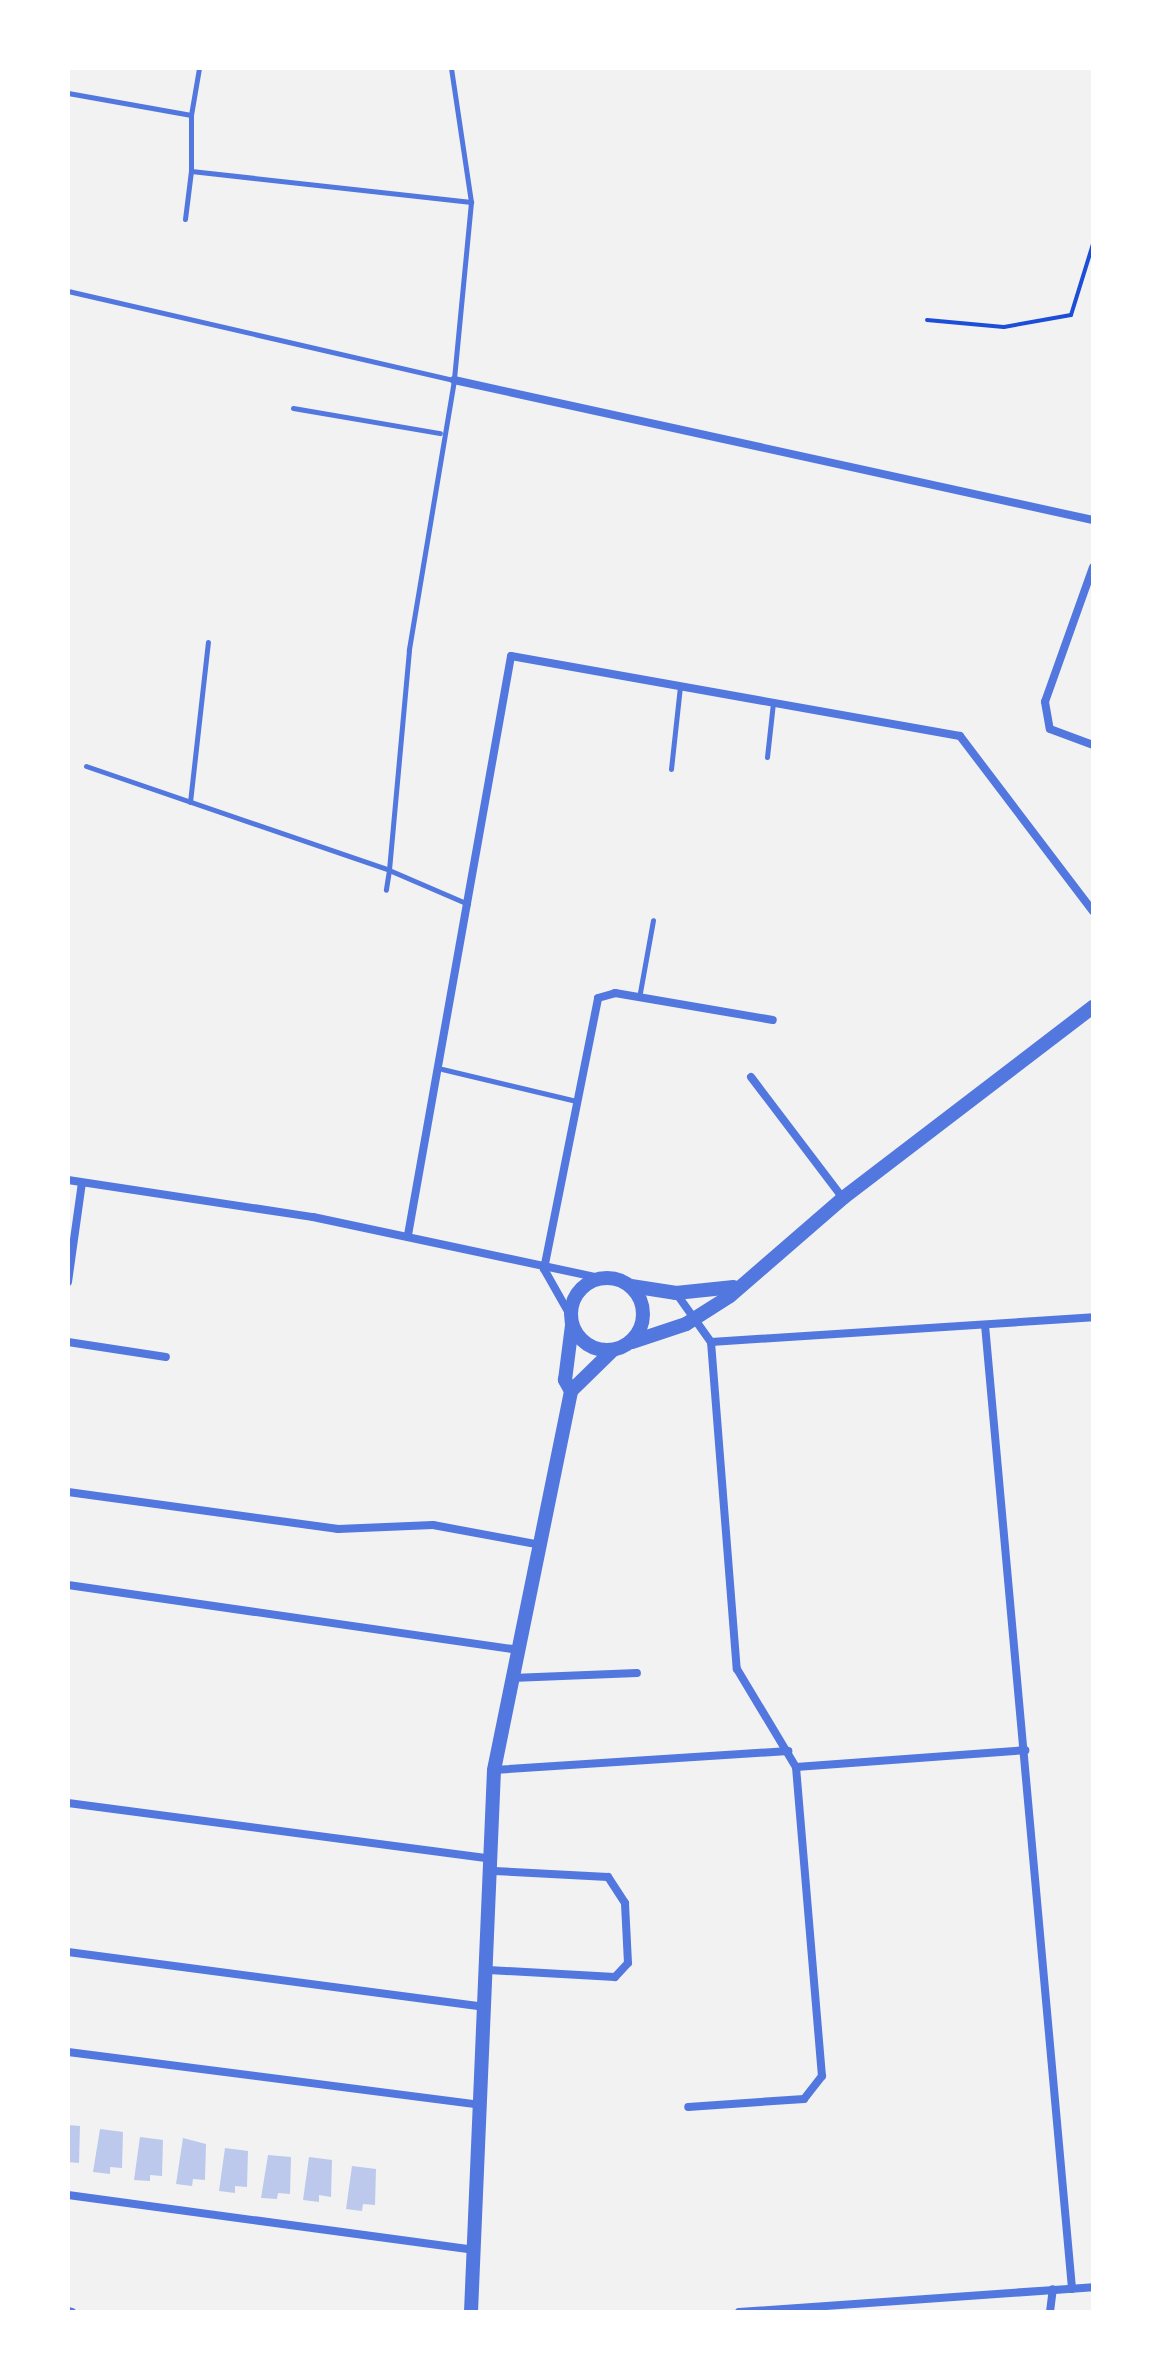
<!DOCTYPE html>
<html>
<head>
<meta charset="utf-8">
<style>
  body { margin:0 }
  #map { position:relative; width:1161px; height:2380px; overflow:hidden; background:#f2f2f2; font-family:Signika,sans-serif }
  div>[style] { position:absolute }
  .building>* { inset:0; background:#bdc9ec }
  .path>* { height:4px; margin:-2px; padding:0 2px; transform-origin:2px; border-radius:2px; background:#1d4ed8 }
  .service>* { height:5px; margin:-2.5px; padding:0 2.5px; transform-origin:2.5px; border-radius:2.5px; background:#5277de }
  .minor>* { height:8px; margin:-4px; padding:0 4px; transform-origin:4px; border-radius:4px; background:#5277de }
  .tertiary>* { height:14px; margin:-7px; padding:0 7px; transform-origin:7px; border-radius:7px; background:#5277de }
  .tertiary>.ring { margin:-7px; padding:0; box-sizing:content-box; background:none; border:14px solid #5277de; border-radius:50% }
  span { translate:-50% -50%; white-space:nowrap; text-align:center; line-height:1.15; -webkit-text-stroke:8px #fff; paint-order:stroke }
  .frame { position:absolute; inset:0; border:70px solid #fff; pointer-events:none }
</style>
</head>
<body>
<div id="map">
  <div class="building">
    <div style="clip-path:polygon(68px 2125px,80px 2126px,79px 2163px,68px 2162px)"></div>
    <div style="clip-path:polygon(100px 2129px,123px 2132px,122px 2168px,110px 2167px,110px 2174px,93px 2172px)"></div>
    <div style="clip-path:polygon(140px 2137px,163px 2140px,162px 2176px,150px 2175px,150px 2181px,134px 2180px)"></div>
    <div style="clip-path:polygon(183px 2138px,206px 2144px,205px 2180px,193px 2179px,192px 2186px,176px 2184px)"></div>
    <div style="clip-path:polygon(225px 2148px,248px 2151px,247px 2187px,235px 2186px,235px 2193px,219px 2191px)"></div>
    <div style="clip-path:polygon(268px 2155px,291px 2157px,290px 2194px,278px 2193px,277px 2199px,261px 2198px)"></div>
    <div style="clip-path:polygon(309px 2157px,332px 2160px,331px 2197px,319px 2195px,319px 2202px,303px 2200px)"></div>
    <div style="clip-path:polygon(352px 2166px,376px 2169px,375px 2205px,363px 2204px,362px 2211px,346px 2209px)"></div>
  </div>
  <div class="path">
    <div style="left:927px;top:320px;width:77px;rotate:5.2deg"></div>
    <div style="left:1004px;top:327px;width:68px;rotate:-10.2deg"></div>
    <div style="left:1071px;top:315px;width:74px;rotate:-72.8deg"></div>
  </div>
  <div class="service">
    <div style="left:451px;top:68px;width:135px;rotate:81.5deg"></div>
    <div style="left:471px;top:202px;width:179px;rotate:95.5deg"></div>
    <div style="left:454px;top:380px;width:274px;rotate:99.5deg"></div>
    <div style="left:409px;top:650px;width:221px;rotate:95.2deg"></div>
    <div style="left:389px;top:870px;width:86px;rotate:23.3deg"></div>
    <div style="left:68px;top:93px;width:125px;rotate:10.1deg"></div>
    <div style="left:191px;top:115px;width:56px;rotate:90deg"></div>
    <div style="left:191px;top:171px;width:282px;rotate:6.3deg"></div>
    <div style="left:191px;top:115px;width:48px;rotate:-80.3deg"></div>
    <div style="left:185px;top:219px;width:48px;rotate:-82.9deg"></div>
    <div style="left:68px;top:291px;width:396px;rotate:13deg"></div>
    <div style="left:293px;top:408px;width:149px;rotate:9.7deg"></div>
    <div style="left:767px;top:757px;width:54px;rotate:-83.7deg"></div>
    <div style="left:86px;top:766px;width:320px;rotate:18.9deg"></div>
    <div style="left:389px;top:870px;width:20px;rotate:99deg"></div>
    <div style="left:671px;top:769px;width:83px;rotate:-83.8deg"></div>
    <div style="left:190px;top:802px;width:161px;rotate:-83.6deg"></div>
    <div style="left:639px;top:998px;width:79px;rotate:-79.8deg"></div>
    <div style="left:442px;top:1069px;width:138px;rotate:13.4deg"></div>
  </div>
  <div class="minor">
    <div style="left:454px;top:380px;width:654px;rotate:12.36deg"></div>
    <div style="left:1093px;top:567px;width:143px;rotate:109.6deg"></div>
    <div style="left:1045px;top:702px;width:27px;rotate:80deg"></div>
    <div style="left:1050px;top:729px;width:46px;rotate:20.4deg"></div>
    <div style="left:751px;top:1077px;width:152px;rotate:52.8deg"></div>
    <div style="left:68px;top:1180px;width:248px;rotate:8.6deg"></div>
    <div style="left:313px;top:1217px;width:294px;rotate:12deg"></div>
    <div style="left:408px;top:1235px;width:588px;rotate:-79.91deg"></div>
    <div style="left:511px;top:656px;width:456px;rotate:10.1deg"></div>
    <div style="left:960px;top:736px;width:220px;rotate:52.8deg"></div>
    <div style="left:544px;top:1269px;width:276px;rotate:-78.7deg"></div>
    <div style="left:598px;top:998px;width:18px;rotate:-16deg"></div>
    <div style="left:615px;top:993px;width:160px;rotate:9.7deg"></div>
    <div style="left:544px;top:1269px;width:53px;rotate:60.5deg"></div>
    <div style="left:68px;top:1282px;width:100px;rotate:-82deg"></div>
    <div style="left:676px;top:1293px;width:60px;rotate:54.5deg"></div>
    <div style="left:711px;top:1342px;width:328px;rotate:85.5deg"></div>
    <div style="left:737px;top:1669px;width:114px;rotate:59deg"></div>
    <div style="left:796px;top:1767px;width:310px;rotate:85.2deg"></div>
    <div style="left:822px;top:2076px;width:29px;rotate:128deg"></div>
    <div style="left:804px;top:2099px;width:116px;rotate:176.1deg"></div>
    <div style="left:985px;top:1325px;width:968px;rotate:84.84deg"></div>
    <div style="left:68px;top:1342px;width:99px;rotate:8.7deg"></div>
    <div style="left:711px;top:1342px;width:383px;rotate:-3.7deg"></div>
    <div style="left:68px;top:1492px;width:273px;rotate:7.8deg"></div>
    <div style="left:338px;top:1529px;width:95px;rotate:-2.4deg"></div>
    <div style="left:433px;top:1525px;width:105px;rotate:10.5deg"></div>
    <div style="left:68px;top:1585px;width:454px;rotate:8.2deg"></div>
    <div style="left:512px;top:1678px;width:125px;rotate:-2.3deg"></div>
    <div style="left:796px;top:1767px;width:230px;rotate:-4.2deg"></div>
    <div style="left:494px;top:1770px;width:295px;rotate:-3.7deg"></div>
    <div style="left:68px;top:1803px;width:427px;rotate:7.5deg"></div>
    <div style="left:68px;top:1952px;width:421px;rotate:7.5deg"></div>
    <div style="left:488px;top:1970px;width:127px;rotate:3.2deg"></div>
    <div style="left:615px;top:1977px;width:19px;rotate:-47deg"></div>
    <div style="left:628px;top:1963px;width:60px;rotate:-92.9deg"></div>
    <div style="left:625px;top:1903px;width:31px;rotate:-123deg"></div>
    <div style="left:608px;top:1877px;width:114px;rotate:-177deg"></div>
    <div style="left:68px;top:2052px;width:416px;rotate:7.3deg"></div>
    <div style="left:68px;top:2195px;width:409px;rotate:7.7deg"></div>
    <div style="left:68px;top:2311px;width:4px;rotate:14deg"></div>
    <div style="left:739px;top:2312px;width:355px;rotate:-4deg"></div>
    <div style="left:1050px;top:2312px;width:23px;rotate:-83deg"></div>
  </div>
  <div class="tertiary">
    <div class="ring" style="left:571px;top:1278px;width:58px;height:58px"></div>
    <div style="left:631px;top:1286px;width:46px;rotate:8.8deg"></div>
    <div style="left:676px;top:1293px;width:58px;rotate:-5.9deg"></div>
    <div style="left:632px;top:1342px;width:57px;rotate:-18.4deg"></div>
    <div style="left:686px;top:1324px;width:52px;rotate:-32.5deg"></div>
    <div style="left:730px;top:1296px;width:150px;rotate:-40.9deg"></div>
    <div style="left:843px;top:1198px;width:315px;rotate:-37.4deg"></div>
    <div style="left:571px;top:1391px;width:13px;rotate:-119deg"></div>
    <div style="left:565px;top:1380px;width:55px;rotate:-82.7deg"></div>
    <div style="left:471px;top:2312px;width:542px;rotate:-87.57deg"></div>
    <div style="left:494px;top:1770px;width:387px;rotate:-78.5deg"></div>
    <div style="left:571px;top:1391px;width:59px;rotate:-44.3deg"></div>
  </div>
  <div class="frame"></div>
</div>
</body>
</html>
